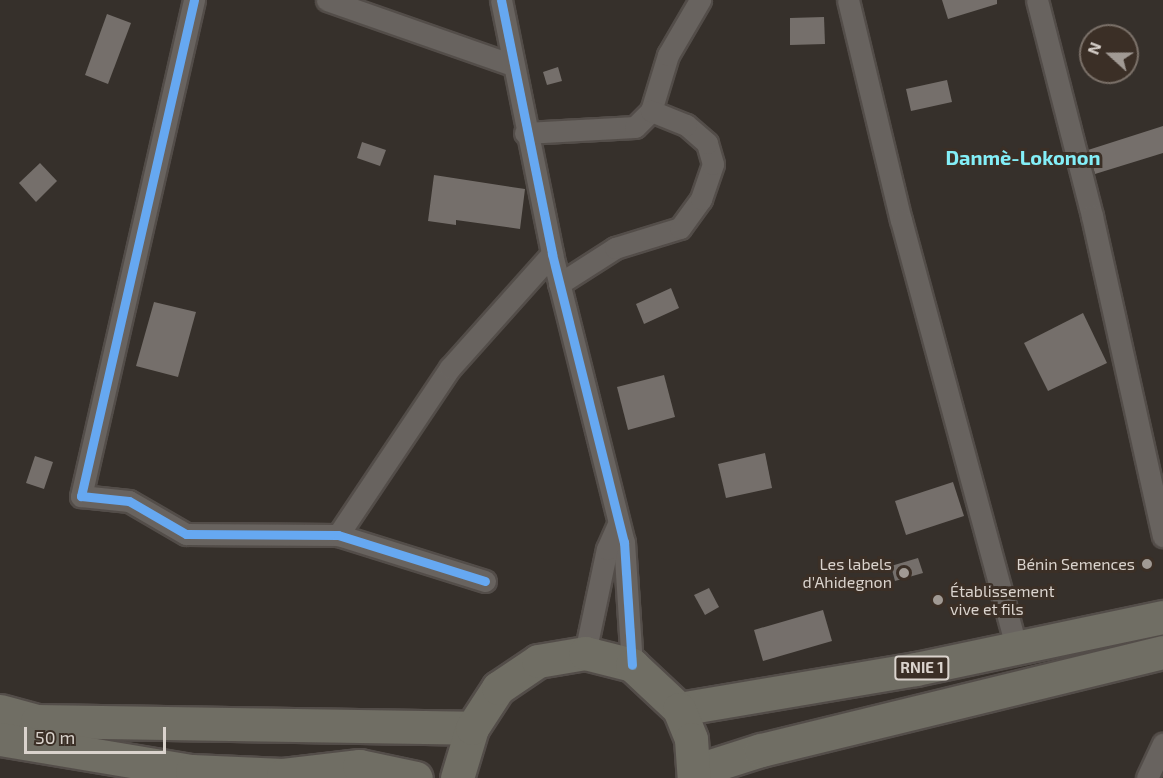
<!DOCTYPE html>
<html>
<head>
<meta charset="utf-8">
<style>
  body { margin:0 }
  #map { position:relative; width:1163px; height:778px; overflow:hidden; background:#36302b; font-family:"Exo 2",sans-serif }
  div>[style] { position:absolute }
  .building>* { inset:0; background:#756f6b }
  .roads { filter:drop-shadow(2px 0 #534d49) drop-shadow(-2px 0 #534d49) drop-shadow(0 2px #534d49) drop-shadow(0 -2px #534d49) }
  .minor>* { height:21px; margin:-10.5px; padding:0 10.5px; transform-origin:10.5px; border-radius:10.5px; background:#68635f }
  .trunk>* { height:33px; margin:-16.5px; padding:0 16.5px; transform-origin:16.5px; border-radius:16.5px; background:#706e64 }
  .cycleway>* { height:9px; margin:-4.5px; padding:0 4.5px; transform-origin:4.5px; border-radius:4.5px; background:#66a8f1 }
  .dots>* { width:16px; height:16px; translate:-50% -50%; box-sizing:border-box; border:3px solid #3b2f26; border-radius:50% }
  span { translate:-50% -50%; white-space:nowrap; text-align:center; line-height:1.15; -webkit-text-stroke:6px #3b2f26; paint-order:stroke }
  .shield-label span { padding:2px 4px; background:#3b2f26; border:2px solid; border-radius:4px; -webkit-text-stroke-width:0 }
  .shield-label { font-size:15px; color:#dad3cd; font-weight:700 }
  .poi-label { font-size:16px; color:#dad3cd }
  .right { translate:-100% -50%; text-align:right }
  .left { translate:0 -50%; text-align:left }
  .quarter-label { font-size:20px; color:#83eef7; font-weight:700 }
  .north { position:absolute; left:1079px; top:24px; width:60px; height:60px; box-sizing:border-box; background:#3b2f26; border:2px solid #7b7169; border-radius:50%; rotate:291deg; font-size:16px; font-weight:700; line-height:24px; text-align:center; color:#dad3cd }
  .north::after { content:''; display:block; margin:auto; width:21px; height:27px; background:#a19a94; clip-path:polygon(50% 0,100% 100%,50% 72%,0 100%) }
  .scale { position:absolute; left:24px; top:727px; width:142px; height:27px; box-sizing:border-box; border:3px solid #dad3cd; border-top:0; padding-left:8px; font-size:18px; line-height:21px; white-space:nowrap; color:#dad3cd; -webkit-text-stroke:4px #3b2f26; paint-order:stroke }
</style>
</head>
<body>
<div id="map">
  <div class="building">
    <div style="clip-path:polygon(942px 0,997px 0,997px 4px,948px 19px)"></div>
    <div style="clip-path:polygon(107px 14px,131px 23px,108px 84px,85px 75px)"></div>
    <div style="clip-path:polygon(824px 17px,825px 44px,790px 45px,790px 18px)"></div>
    <div style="clip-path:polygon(558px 67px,562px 81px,547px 85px,543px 72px)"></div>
    <div style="clip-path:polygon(947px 80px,952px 102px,911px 111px,906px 89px)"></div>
    <div style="clip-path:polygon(1163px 126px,1163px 153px,1095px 174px,1088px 150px)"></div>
    <div style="clip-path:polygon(362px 142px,386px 150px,380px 166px,357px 158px)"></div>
    <div style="clip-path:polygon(40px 163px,57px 181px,36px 202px,19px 183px)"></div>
    <div style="clip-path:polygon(434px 175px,525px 189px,520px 229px,456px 220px,456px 225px,428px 221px)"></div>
    <div style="clip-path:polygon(671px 288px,679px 308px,644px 324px,636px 304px)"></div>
    <div style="clip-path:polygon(154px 302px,196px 312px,178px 377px,136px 366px)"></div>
    <div style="clip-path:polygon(1083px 313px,1107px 363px,1048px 391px,1024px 343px)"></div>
    <div style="clip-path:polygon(664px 375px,675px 417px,628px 430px,617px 387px)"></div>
    <div style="clip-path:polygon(765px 453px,772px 488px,726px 498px,718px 464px)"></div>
    <div style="clip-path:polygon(35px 456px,53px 462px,44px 489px,26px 483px)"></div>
    <div style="clip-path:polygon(953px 482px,964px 516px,906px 535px,895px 501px)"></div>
    <div style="clip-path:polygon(918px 558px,923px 573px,895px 581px,891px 566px)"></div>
    <div style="clip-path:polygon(709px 588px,719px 607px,705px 615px,694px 595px)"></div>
    <div style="clip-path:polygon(823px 610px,832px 641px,763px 661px,754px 630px)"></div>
  </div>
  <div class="roads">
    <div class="minor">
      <div style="left:194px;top:0;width:509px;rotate:102.83deg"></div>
      <div style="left:81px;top:496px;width:48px;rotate:5.9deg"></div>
      <div style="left:129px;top:501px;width:66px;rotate:30.1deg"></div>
      <div style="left:186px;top:534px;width:152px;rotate:0.4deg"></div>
      <div style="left:338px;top:535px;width:154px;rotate:17.4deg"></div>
      <div style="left:327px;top:0;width:197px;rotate:19.3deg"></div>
      <div style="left:501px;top:0;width:259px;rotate:78.6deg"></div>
      <div style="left:552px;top:254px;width:297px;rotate:76deg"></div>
      <div style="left:624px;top:542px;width:123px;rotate:86.3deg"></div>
      <div style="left:848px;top:0;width:226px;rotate:76.5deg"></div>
      <div style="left:901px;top:220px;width:444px;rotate:74.9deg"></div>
      <div style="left:1037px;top:0;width:223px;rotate:75.7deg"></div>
      <div style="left:1092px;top:216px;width:328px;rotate:77.5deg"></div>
      <div style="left:525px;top:133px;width:110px;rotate:-3.1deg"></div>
      <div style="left:635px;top:127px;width:23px;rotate:-45deg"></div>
      <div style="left:651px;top:111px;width:59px;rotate:-73.1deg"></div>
      <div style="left:668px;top:55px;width:64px;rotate:-59.8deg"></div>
      <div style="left:559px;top:284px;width:67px;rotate:-32.7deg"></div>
      <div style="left:615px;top:248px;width:68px;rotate:-17.1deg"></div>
      <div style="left:680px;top:228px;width:36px;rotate:-54deg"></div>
      <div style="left:701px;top:199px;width:37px;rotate:-71deg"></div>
      <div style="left:713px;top:164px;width:22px;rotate:-106deg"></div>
      <div style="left:707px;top:143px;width:28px;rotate:-139deg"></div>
      <div style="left:686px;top:125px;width:38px;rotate:-158deg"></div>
      <div style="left:338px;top:535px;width:201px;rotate:-56.2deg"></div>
      <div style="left:450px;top:368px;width:153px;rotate:-48.2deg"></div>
      <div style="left:585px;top:653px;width:106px;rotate:-78.1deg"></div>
      <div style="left:607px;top:549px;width:27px;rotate:-66deg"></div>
      <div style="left:1147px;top:778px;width:38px;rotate:-65deg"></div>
    </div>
    <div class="trunk">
      <div style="left:679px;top:709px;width:240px;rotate:-9.6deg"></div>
      <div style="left:916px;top:669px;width:252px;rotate:-11.9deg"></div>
      <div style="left:0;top:711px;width:38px;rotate:15deg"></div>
      <div style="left:37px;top:721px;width:435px;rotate:0.9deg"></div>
      <div style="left:0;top:739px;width:195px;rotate:9.5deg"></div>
      <div style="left:192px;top:771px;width:91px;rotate:2.5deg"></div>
      <div style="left:283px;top:775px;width:77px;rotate:-6.8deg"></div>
      <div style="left:359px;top:766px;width:58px;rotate:11.9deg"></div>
      <div style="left:695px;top:771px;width:69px;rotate:-17.7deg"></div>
      <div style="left:761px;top:750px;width:414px;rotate:-13.7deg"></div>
      <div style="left:457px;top:778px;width:52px;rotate:-73.3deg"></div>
      <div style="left:472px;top:728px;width:48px;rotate:-57deg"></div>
      <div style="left:498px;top:688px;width:48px;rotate:-34deg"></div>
      <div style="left:538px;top:661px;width:48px;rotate:-9.7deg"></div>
      <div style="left:585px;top:653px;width:49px;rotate:14.3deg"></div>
      <div style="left:632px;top:665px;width:64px;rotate:43.1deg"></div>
      <div style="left:679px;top:709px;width:32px;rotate:68deg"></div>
      <div style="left:691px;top:739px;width:39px;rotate:86deg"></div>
    </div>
  </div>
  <div class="cycleway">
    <div style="left:194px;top:0;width:509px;rotate:102.83deg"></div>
    <div style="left:81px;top:496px;width:48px;rotate:5.9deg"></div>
    <div style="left:129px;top:501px;width:66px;rotate:30.1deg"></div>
    <div style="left:186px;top:534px;width:152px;rotate:0.4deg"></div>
    <div style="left:338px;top:535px;width:154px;rotate:17.4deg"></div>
    <div style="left:501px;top:0;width:259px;rotate:78.6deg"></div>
    <div style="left:552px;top:254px;width:297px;rotate:76deg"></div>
    <div style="left:624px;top:542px;width:123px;rotate:86.3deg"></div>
  </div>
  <div class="dots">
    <div style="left:1147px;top:564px;background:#a19a94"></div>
    <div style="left:904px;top:573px;background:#a19a94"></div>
    <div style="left:938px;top:600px;background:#a19a94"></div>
  </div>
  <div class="shield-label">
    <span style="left:922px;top:668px">RNIE 1</span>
  </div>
  <div class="poi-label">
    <span class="right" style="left:892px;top:573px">Les labels<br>d'Ahidegnon</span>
    <span class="right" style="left:1135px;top:564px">Bénin Semences</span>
    <span class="left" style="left:950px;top:600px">Établissement<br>vive et fils</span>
  </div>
  <div class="quarter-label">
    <span style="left:1023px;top:157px">Danmè-Lokonon</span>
  </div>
  <div class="north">N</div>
  <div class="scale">50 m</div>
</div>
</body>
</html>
